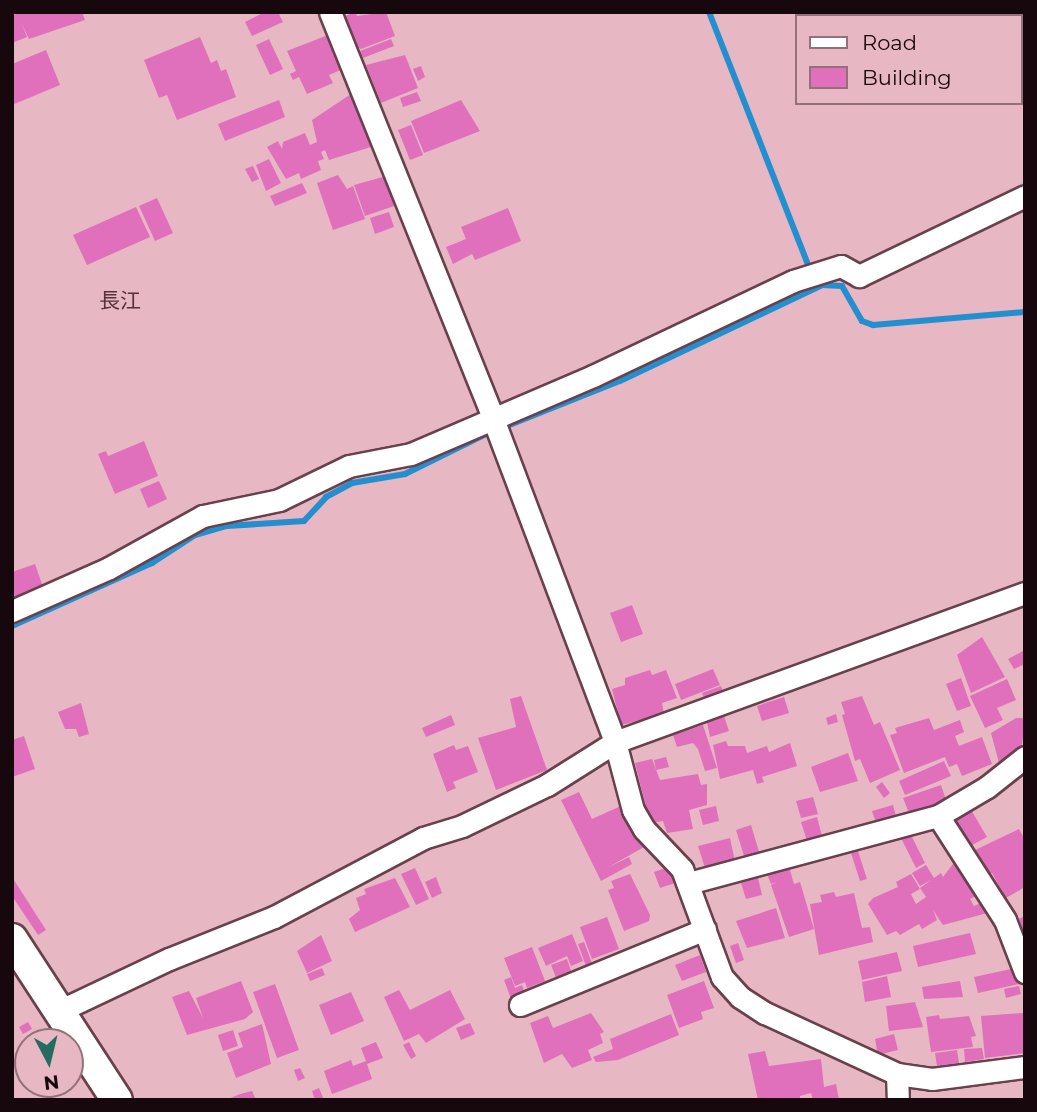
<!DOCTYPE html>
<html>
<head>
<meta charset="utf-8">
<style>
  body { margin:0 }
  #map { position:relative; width:1037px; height:1112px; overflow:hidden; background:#e7b7c3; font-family:Montserrat,"Noto Sans JP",sans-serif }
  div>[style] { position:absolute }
  .stream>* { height:6px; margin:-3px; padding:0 3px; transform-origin:3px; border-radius:3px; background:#248fcf }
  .building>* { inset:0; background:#e170bc }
  .roads { filter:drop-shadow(2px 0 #69414c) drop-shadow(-2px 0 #69414c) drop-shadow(0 2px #69414c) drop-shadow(0 -2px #69414c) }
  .minor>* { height:21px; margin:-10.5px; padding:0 10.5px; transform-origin:10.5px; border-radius:10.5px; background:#fff }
  .secondary>* { height:30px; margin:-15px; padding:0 15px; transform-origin:15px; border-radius:15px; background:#fff }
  span { translate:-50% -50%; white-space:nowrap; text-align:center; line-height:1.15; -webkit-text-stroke:6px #e7b7c3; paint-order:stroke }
  .neighbourhood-label { font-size:21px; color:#56303b }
  .frame { position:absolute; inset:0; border:14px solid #17080d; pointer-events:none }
  .legend { position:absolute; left:795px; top:14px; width:228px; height:91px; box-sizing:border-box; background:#e7b7c3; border:2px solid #94717a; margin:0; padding:9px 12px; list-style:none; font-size:21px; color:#17080d }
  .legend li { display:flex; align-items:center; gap:14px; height:35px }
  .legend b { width:35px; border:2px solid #94717a }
  .north { position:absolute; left:14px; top:1028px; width:70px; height:70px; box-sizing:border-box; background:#e7b7c3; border:2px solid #94717a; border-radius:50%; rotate:173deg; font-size:19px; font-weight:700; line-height:28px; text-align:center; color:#17080d }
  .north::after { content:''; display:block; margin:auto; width:24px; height:32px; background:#246b60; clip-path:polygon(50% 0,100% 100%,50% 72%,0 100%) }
</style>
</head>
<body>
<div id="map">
  <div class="stream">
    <div style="left:709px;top:12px;width:279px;rotate:68.6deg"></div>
    <div style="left:12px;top:626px;width:154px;rotate:-24.2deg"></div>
    <div style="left:152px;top:563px;width:51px;rotate:-33.1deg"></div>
    <div style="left:195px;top:535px;width:33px;rotate:-16deg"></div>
    <div style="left:227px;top:526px;width:77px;rotate:-3.7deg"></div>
    <div style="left:304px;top:521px;width:33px;rotate:-47deg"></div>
    <div style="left:326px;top:497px;width:30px;rotate:-28deg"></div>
    <div style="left:352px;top:483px;width:54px;rotate:-9.6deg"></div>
    <div style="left:405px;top:474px;width:88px;rotate:-26.3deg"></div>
    <div style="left:484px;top:435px;width:146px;rotate:-21.7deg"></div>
    <div style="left:620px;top:381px;width:224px;rotate:-25.4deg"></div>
    <div style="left:822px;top:285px;width:20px;rotate:3deg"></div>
    <div style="left:842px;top:286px;width:40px;rotate:60.3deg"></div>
    <div style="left:862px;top:321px;width:12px;rotate:20deg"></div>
    <div style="left:873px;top:325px;width:153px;rotate:-4.9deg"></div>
  </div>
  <div class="building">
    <div style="clip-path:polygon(17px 12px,82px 12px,85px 20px,29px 39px,22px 24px,27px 37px,12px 43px,12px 18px)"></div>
    <div style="clip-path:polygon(265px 12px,278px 12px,283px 22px,252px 36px,245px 22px)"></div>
    <div style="clip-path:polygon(355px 12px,357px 16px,386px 12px,395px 36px,361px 49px,355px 46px,343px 17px)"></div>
    <div style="clip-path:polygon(328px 35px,343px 69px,329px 75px,333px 83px,307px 94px,299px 77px,293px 80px,290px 74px,296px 71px,287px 51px)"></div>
    <div style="clip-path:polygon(200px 37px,211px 63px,217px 60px,221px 71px,226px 69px,236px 97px,177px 120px,167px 95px,159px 98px,144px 60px)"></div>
    <div style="clip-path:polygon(269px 39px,283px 69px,270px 75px,256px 45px)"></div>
    <div style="clip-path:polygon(391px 39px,394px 46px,363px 58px,360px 51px)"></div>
    <div style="clip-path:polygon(46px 50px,60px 85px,12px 105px,12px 64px)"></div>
    <div style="clip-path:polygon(405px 55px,418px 88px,381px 103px,366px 65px)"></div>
    <div style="clip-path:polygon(421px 66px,425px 77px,418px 81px,413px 69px)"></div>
    <div style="clip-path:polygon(354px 92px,374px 146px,329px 160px,325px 150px,321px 152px,324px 159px,318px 161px,321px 170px,301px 179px,299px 173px,286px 179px,267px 147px,278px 141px,282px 149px,283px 142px,305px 133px,310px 145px,317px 142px,312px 120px)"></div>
    <div style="clip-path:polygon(417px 92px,421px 101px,403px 107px,400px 98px)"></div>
    <div style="clip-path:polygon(279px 100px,285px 117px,225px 141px,218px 124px)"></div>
    <div style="clip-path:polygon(461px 100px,480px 131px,424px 153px,411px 121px)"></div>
    <div style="clip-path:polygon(411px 125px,423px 155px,410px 160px,398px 130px)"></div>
    <div style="clip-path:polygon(269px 159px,281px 183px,266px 191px,256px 165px)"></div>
    <div style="clip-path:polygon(253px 166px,259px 179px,252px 182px,245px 169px)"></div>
    <div style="clip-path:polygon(338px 175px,347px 189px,353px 186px,365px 219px,333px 230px,317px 183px)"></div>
    <div style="clip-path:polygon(390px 175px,400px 204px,365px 216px,354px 185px)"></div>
    <div style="clip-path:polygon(302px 183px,307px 193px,275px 206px,270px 196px)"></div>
    <div style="clip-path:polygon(157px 198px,173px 233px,155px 241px,139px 206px)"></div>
    <div style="clip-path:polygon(136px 207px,150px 237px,87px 265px,73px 235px)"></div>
    <div style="clip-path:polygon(508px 208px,521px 241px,475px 260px,472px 254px,453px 264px,446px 247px,466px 239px,461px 227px)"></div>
    <div style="clip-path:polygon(389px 212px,394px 227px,375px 234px,370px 218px)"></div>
    <div style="clip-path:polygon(144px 441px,158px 476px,115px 494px,98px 454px,106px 451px,108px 456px)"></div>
    <div style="clip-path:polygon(159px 481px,167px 499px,148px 508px,140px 489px)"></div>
    <div style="clip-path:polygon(35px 564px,44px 590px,12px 603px,12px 572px)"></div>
    <div style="clip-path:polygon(632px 605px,643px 634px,621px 642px,610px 613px)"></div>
    <div style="clip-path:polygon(982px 637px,1005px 677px,971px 693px,957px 655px)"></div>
    <div style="clip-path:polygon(1023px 651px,1025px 664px,1014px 669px,1008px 659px)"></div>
    <div style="clip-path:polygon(713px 669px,720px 685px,681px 700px,675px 684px)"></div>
    <div style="clip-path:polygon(650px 670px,652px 675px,666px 670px,677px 698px,662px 703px,664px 714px,621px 725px,612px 689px,625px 685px,625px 678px)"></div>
    <div style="clip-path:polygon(961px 678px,971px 706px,957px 711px,946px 684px)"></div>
    <div style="clip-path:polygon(1007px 679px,1016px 700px,997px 708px,1003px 720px,985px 728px,970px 696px)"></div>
    <div style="clip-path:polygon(721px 686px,724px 694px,705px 701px,702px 693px)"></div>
    <div style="clip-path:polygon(521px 696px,547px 770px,496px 790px,478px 738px,516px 727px,510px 699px)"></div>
    <div style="clip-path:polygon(862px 696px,874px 725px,880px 722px,900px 770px,870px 783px,860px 759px,855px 761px,842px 715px,845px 714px,841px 702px)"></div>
    <div style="clip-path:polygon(784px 697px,789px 713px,762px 721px,757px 706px)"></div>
    <div style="clip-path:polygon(81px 703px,89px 734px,79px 737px,76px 729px,65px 729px,58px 712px)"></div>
    <div style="clip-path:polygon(836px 714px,838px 722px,828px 725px,826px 718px)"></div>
    <div style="clip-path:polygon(451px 715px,455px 725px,426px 737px,422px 728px)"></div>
    <div style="clip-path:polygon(724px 716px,729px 731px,710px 737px,707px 722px)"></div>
    <div style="clip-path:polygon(929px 718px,934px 730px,960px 720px,964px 732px,955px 736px,959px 746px,982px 737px,992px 764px,962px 776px,957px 764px,949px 767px,945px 757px,904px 773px,890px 735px,897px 733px,895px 728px)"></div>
    <div style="clip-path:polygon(1016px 718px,1025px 718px,1021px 754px,999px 763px,991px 733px)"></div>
    <div style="clip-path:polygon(703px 725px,717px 768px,705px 771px,698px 749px,693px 743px,677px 747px,673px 735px)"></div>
    <div style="clip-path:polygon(24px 736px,35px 769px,12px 777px,12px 740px)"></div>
    <div style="clip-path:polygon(726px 741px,728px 746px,745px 746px,747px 753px,767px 746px,769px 752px,790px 743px,797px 766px,762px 777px,764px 782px,757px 784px,753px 770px,720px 779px,713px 745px)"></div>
    <div style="clip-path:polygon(454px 745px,456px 750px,468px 746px,478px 772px,453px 782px,456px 788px,447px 792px,433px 754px)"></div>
    <div style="clip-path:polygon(848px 753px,858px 781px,820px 792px,811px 767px)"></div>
    <div style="clip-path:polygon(666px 757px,669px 767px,656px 770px,654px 760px)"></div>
    <div style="clip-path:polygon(652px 759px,660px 780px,698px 774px,701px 785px,707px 784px,707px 805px,689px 810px,693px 829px,667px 833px,663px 821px,650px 823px,635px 763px)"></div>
    <div style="clip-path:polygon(944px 761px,951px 776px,905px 795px,899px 781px)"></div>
    <div style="clip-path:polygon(882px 782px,890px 793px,884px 798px,876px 787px)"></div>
    <div style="clip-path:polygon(941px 785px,946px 800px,909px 813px,903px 798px)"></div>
    <div style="clip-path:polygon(579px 792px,592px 819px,623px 805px,644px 847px,607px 868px,629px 857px,632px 864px,601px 881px,561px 800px)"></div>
    <div style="clip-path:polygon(813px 797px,818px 814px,801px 818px,796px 801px)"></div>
    <div style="clip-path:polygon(893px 805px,897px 820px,877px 826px,872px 811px)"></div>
    <div style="clip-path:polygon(716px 806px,719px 821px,703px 825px,699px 810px)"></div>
    <div style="clip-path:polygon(970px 808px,987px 837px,965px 849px,948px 821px)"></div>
    <div style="clip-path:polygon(817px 817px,823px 840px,808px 844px,801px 822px)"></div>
    <div style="clip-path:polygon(751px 825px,760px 855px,745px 859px,736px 830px)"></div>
    <div style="clip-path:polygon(1019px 829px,1025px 840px,1025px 887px,1006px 898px,992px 873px,984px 877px,971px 852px)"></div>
    <div style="clip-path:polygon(910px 833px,925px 863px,916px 868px,901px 838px)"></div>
    <div style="clip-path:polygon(730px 838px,736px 866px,707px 874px,698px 846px)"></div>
    <div style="clip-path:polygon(858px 851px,867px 879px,860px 881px,851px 853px)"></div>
    <div style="clip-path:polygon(956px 860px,978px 895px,970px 899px,974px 906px,985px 901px,991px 912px,943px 925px,933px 910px,937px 920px,922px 929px,919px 924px,900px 935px,896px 931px,887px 935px,868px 904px,873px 898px,898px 887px,896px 882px,911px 874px,920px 889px,911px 894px,916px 904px,926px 897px,920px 888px,931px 880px,920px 886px,912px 873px,926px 865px,934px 878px,941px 873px,943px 877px)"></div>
    <div style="clip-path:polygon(671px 866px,678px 882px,660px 888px,654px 872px)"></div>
    <div style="clip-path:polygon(789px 867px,794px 884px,800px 882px,814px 929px,789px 937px,771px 885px,777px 882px,771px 884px,767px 874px)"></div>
    <div style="clip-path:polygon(415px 868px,429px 899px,416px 905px,401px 874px)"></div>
    <div style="clip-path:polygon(630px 874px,650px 915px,649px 921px,624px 931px,608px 890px,614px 888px,611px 881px)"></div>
    <div style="clip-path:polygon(436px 877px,442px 893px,432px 898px,425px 882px)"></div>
    <div style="clip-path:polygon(395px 878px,410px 907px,355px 932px,349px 919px,360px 910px,356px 898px,366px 894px,364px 889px)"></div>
    <div style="clip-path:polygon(758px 878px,762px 895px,746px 899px,741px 883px)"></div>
    <div style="clip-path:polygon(14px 880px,46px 930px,38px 935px,12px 896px)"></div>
    <div style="clip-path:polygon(834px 892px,836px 897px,854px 893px,862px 928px,870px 927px,873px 942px,819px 955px,810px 904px,822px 902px,820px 895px)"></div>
    <div style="clip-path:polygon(776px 908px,785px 938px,747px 948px,736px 921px)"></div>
    <div style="clip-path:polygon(1025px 916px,1025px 948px,1012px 922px)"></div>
    <div style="clip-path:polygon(607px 917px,619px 949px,592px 959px,580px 927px)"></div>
    <div style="clip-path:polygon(970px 933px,976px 954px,918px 967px,913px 946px)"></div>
    <div style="clip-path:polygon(572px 934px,583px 961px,571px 966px,567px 956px,546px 966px,538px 948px)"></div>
    <div style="clip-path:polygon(321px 935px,332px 961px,307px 973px,297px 951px)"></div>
    <div style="clip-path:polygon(584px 942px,593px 966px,587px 969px,578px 944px)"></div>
    <div style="clip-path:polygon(738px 943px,744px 960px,736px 963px,730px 946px)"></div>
    <div style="clip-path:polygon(532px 947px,545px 981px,527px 988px,525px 982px,515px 986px,504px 958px)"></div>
    <div style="clip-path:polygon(897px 952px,902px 971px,862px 980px,858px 961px)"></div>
    <div style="clip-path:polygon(700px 955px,706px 972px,682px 981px,675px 965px)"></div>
    <div style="clip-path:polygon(567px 959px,572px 974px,557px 980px,551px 965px)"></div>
    <div style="clip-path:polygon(1020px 967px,1024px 983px,978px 993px,974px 977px)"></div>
    <div style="clip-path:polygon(322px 968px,325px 975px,310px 981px,307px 974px)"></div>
    <div style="clip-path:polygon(887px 976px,891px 997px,865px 1002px,862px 982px)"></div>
    <div style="clip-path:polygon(511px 977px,515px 988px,522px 985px,525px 993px,511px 999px,504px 980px)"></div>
    <div style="clip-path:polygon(241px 981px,253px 1012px,245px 1019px,187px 1035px,172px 997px,189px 991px,203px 1018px,196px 998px)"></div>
    <div style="clip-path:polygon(704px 981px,714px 1008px,701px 1012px,703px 1019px,679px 1028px,667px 995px)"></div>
    <div style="clip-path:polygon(960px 981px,963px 997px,924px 999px,922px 987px)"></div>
    <div style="clip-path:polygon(275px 984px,299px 1050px,277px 1058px,253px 992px)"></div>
    <div style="clip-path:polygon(1019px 986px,1021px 994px,1006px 998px,1004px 989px)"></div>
    <div style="clip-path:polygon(399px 990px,410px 1010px,450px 990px,465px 1019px,426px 1043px,419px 1034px,404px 1041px,384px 997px)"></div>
    <div style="clip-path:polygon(351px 992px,364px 1021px,331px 1035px,319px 1005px)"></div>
    <div style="clip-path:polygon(915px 1002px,923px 1027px,889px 1031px,886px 1006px)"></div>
    <div style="clip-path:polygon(591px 1013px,604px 1032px,600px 1034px,603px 1043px,588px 1050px,592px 1060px,572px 1068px,562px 1054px,544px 1063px,530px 1023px,548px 1016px,553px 1028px)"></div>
    <div style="clip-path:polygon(1023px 1013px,1025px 1053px,985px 1058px,981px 1016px)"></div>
    <div style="clip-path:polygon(671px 1014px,679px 1035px,618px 1060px,596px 1062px,593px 1057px,613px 1049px,610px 1039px)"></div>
    <div style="clip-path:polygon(939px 1015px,940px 1019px,969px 1016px,976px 1036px,971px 1037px,973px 1047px,931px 1052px,926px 1017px)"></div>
    <div style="clip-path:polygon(28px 1022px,32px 1029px,23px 1034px,19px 1027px)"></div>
    <div style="clip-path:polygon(470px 1023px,475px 1034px,461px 1040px,456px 1028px)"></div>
    <div style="clip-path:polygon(262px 1024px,271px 1064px,236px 1078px,227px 1053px,243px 1047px,238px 1033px)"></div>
    <div style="clip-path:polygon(233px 1030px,238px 1046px,223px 1051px,218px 1035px)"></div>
    <div style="clip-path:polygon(894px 1034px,898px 1050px,878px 1055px,875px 1039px)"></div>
    <div style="clip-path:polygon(376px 1042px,383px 1058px,367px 1064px,372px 1079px,332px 1094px,324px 1071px,351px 1060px,353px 1066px,366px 1061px,361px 1048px)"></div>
    <div style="clip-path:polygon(409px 1042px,416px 1056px,411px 1059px,403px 1045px)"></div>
    <div style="clip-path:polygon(982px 1048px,984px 1059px,965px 1062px,964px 1049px)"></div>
    <div style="clip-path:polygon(957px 1050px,959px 1063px,937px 1066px,935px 1053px)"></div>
    <div style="clip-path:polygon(765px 1051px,769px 1066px,821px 1059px,824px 1087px,836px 1084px,839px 1100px,813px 1100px,811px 1093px,800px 1096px,800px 1100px,758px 1100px,748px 1054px)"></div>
    <div style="clip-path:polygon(300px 1068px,305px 1078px,298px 1081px,294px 1070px)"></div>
    <div style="clip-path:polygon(319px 1088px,324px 1100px,315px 1100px,312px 1091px)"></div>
    <div style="clip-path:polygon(252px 1091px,256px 1100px,226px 1100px,240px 1094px)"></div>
  </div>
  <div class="roads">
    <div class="minor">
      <div style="left:330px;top:12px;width:435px;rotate:68.1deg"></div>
      <div style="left:492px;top:416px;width:348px;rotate:69.3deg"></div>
      <div style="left:615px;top:742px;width:70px;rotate:75.2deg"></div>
      <div style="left:633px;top:810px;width:22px;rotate:60deg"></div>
      <div style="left:644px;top:829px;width:55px;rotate:46.5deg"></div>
      <div style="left:682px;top:869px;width:115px;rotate:69.7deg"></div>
      <div style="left:722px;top:977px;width:27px;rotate:48deg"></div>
      <div style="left:740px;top:997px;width:30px;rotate:33deg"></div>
      <div style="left:765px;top:1013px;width:145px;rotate:24.8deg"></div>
      <div style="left:897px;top:1074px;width:35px;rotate:8deg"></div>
      <div style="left:932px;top:1079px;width:94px;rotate:-7.4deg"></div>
      <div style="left:12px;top:611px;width:106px;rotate:-23.9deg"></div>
      <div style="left:109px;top:568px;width:107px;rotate:-29deg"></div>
      <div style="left:203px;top:516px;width:78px;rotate:-11.9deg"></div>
      <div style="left:279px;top:500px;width:78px;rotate:-25.9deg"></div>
      <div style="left:349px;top:466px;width:63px;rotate:-11deg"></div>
      <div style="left:411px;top:454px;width:198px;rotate:-23.2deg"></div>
      <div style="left:593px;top:376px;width:221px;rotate:-25.4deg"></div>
      <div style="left:793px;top:281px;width:50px;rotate:-17.4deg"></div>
      <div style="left:841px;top:266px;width:21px;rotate:29deg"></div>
      <div style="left:859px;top:276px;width:184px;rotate:-25.7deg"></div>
      <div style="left:938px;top:816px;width:124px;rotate:57.2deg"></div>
      <div style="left:1005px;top:920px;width:56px;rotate:69deg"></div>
      <div style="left:689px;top:883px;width:258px;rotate:-15.1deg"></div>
      <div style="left:938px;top:816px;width:57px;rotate:-30.6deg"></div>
      <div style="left:987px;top:787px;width:48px;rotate:-38.3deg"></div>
      <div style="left:520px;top:1005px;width:200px;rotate:-22.3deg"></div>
      <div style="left:59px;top:1011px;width:122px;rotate:-25.3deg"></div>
      <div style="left:169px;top:959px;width:113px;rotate:-21.8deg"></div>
      <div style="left:274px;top:917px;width:169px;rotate:-27.9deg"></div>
      <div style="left:423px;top:838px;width:41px;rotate:-17.1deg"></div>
      <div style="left:462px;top:826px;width:94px;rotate:-25.8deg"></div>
      <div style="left:547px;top:785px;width:80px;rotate:-32.3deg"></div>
      <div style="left:615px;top:742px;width:436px;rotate:-20deg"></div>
      <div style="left:897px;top:1074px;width:26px;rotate:88deg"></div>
    </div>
    <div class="secondary">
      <div style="left:12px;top:939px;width:192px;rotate:56.9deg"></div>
    </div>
  </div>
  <div class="neighbourhood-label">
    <span style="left:120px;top:301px">長江</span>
  </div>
  <div class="frame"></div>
  <ul class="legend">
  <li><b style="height:9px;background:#fff"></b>Road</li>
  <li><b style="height:19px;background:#e170bc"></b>Building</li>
  </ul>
  <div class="north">N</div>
</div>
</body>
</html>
